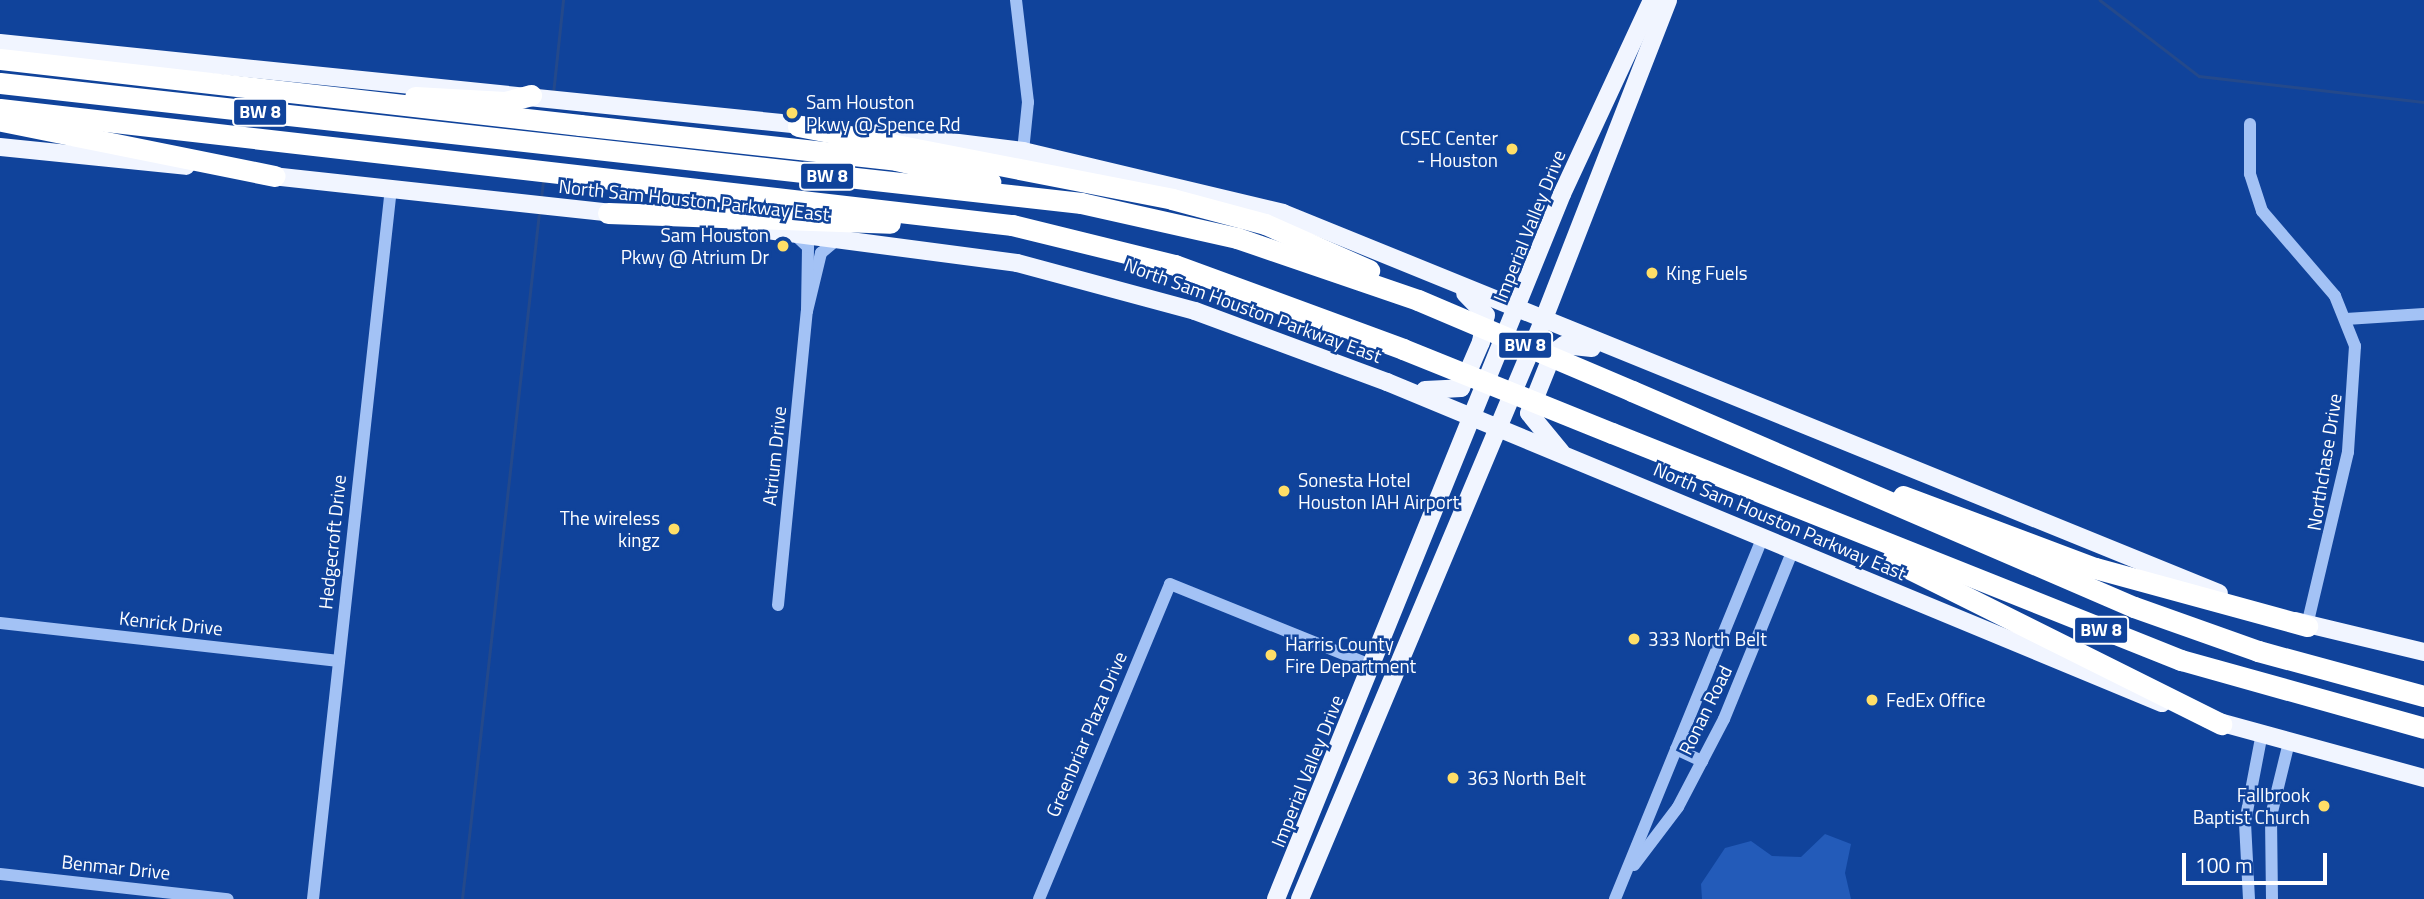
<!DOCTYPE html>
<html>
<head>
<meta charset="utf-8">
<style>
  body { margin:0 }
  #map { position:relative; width:2424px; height:899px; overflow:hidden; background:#10439b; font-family:"Titillium Web",sans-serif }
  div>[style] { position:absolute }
  .green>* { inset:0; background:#235bb9 }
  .stream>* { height:2.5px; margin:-1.25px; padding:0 1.25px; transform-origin:1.25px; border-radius:1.25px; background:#24498b }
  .minor>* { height:12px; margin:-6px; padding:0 6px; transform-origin:6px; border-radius:6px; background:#a3c2f5 }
  .major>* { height:18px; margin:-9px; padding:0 9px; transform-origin:9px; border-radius:9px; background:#f1f5ff }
  .highway>* { height:21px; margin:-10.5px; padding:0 10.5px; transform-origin:10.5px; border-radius:10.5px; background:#fff }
  .highway-bridge>* { height:21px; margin:-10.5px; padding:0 10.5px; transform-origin:10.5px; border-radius:10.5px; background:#fff }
  .dots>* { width:19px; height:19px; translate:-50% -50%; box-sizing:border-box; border:4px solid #10439b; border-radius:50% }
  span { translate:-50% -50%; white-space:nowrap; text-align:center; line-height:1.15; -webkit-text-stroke:5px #10439b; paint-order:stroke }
  .shield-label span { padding:2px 5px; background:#10439b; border:2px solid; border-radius:5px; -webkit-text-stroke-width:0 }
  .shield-label { font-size:18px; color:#fff; font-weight:700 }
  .poi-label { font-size:19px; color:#fff }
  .left { translate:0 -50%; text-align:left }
  .right { translate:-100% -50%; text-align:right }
  .street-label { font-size:19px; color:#fff }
  .scale { position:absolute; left:2182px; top:853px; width:145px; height:32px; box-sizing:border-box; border:4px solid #fff; border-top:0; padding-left:9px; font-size:21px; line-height:24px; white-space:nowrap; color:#fff; -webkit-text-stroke:5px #10439b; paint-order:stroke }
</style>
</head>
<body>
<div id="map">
  <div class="green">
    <div style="clip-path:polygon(1825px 834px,1851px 844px,1845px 873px,1851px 899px,1702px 899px,1701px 884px,1725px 848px,1751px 841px,1772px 856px,1801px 857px)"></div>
  </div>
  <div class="stream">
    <div style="left:2100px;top:0;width:125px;rotate:37.5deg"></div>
    <div style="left:2199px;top:76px;width:226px;rotate:6.6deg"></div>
    <div style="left:553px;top:94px;width:95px;rotate:-83.9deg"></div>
    <div style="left:541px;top:198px;width:17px;rotate:-83deg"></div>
    <div style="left:462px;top:899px;width:691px;rotate:-83.6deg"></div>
  </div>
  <div class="minor">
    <div style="left:1016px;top:0;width:103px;rotate:83.3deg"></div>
    <div style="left:1028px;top:102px;width:49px;rotate:95.8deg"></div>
    <div style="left:2250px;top:124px;width:50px;rotate:90deg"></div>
    <div style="left:2250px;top:174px;width:39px;rotate:72deg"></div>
    <div style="left:2262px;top:211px;width:112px;rotate:49.3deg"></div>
    <div style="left:2335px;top:296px;width:54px;rotate:68.2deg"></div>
    <div style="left:2355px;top:346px;width:106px;rotate:93.8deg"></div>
    <div style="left:2348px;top:452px;width:179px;rotate:103.3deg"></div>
    <div style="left:807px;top:311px;width:60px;rotate:-76.4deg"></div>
    <div style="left:821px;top:253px;width:23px;rotate:-40deg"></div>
    <div style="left:2346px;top:319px;width:78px;rotate:-3.7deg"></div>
    <div style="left:778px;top:605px;width:295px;rotate:-84.4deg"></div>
    <div style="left:807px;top:311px;width:64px;rotate:-89.1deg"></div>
    <div style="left:808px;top:247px;width:21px;rotate:-137deg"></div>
    <div style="left:0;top:623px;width:341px;rotate:6.4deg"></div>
    <div style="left:1676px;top:749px;width:29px;rotate:25deg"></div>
    <div style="left:1634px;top:865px;width:73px;rotate:-52.8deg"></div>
    <div style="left:1678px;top:807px;width:99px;rotate:-62.4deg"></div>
    <div style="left:1724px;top:719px;width:183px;rotate:-67.8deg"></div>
    <div style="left:0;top:874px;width:229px;rotate:6.3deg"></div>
    <div style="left:313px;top:899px;width:715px;rotate:-83.74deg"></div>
    <div style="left:1039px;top:899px;width:341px;rotate:-67.4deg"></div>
    <div style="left:1170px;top:584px;width:219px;rotate:22deg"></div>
    <div style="left:1615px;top:899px;width:390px;rotate:-67.8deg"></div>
    <div style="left:2249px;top:899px;width:77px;rotate:-93deg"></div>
    <div style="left:2245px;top:822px;width:86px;rotate:-79.2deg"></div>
    <div style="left:2272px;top:899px;width:83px;rotate:-90.7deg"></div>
    <div style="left:2271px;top:816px;width:72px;rotate:-76.3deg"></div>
  </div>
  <div class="major">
    <div style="left:0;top:43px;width:816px;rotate:5.84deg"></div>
    <div style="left:878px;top:133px;width:146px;rotate:7.1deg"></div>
    <div style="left:1023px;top:151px;width:267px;rotate:13.4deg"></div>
    <div style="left:1283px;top:213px;width:1010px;rotate:22.1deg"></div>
    <div style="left:0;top:147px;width:187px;rotate:5.8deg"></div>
    <div style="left:263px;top:175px;width:360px;rotate:6.2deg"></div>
    <div style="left:736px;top:226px;width:283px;rotate:7.5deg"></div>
    <div style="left:1017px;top:263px;width:184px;rotate:15.1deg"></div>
    <div style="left:1195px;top:311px;width:205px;rotate:20.3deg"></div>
    <div style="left:1387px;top:382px;width:839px;rotate:22.5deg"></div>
    <div style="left:1425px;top:390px;width:36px;rotate:-3deg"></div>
    <div style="left:1461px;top:388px;width:50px;rotate:-66.5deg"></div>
    <div style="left:1481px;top:342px;width:27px;rotate:-80deg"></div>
    <div style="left:1486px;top:315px;width:30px;rotate:-134deg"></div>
    <div style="left:1561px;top:452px;width:50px;rotate:-129.4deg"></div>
    <div style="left:1529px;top:413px;width:65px;rotate:-68.2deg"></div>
    <div style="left:1553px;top:353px;width:14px;rotate:-36deg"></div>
    <div style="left:1564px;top:345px;width:28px;rotate:6deg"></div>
    <div style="left:2295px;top:621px;width:133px;rotate:13.5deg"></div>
    <div style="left:2208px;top:719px;width:224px;rotate:15.3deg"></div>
    <div style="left:1276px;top:899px;width:761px;rotate:-67.92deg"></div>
    <div style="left:1562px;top:194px;width:214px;rotate:-65.1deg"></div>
    <div style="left:1300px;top:899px;width:627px;rotate:-67.2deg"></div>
    <div style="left:1543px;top:321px;width:344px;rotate:-68.7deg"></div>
  </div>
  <div class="highway">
    <div style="left:0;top:83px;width:1088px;rotate:6.33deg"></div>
    <div style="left:1081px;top:203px;width:160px;rotate:12.6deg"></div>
    <div style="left:1237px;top:238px;width:191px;rotate:18.9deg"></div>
    <div style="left:415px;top:97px;width:90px;rotate:3.2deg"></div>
    <div style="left:505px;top:102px;width:27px;rotate:-15deg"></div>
    <div style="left:0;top:109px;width:1019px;rotate:6.54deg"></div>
    <div style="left:1012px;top:225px;width:168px;rotate:13.8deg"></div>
    <div style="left:1175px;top:265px;width:243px;rotate:20.2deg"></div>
    <div style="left:2px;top:121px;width:278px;rotate:11.4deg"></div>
    <div style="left:580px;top:125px;width:318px;rotate:6.3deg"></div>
    <div style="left:896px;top:160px;width:97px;rotate:13.2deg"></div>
    <div style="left:798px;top:126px;width:381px;rotate:11deg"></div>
    <div style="left:1172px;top:199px;width:96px;rotate:15deg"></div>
    <div style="left:1265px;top:224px;width:114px;rotate:23.9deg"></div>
    <div style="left:608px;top:213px;width:282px;rotate:2deg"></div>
    <div style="left:1632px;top:391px;width:546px;rotate:23.28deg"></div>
    <div style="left:2134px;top:607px;width:132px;rotate:19.5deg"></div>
    <div style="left:2258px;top:651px;width:172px;rotate:15.2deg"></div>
    <div style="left:1612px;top:433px;width:613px;rotate:21.75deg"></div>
    <div style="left:2181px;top:660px;width:252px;rotate:15.6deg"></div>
    <div style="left:1903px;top:496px;width:205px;rotate:20.6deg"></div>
    <div style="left:2095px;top:568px;width:220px;rotate:15.3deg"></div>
    <div style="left:1892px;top:560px;width:368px;rotate:26.5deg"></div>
  </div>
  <div class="highway-bridge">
    <div style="left:0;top:59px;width:584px;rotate:6.49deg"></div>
    <div style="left:1418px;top:300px;width:233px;rotate:23deg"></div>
    <div style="left:1403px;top:349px;width:225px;rotate:21.9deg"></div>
  </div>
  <div class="dots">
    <div style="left:792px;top:113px;background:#ffde67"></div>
    <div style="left:1512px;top:149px;background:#ffde67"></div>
    <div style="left:783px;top:246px;background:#ffde67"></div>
    <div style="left:1652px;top:273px;background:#ffde67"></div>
    <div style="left:1284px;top:491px;background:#ffde67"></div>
    <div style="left:674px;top:529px;background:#ffde67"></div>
    <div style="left:1634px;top:639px;background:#ffde67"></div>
    <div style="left:1271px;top:655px;background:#ffde67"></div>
    <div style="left:1872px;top:700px;background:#ffde67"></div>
    <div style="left:1453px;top:778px;background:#ffde67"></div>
    <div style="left:2324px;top:806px;background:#ffde67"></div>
  </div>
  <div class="shield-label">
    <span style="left:260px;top:112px">BW 8</span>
    <span style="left:827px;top:176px">BW 8</span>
    <span style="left:1525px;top:345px">BW 8</span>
    <span style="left:2101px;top:630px">BW 8</span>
  </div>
  <div class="poi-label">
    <span class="left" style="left:806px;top:113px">Sam Houston<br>Pkwy @ Spence Rd</span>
    <span class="right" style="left:1498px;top:149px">CSEC Center<br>- Houston</span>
    <span class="right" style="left:769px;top:246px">Sam Houston<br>Pkwy @ Atrium Dr</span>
    <span class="left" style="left:1666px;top:273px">King Fuels</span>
    <span class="left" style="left:1298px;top:491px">Sonesta Hotel<br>Houston IAH Airport</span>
    <span class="right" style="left:660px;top:529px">The wireless<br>kingz</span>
    <span class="left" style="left:1648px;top:639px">333 North Belt</span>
    <span class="left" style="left:1285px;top:655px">Harris County<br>Fire Department</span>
    <span class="left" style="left:1886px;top:700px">FedEx Office</span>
    <span class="left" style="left:1467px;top:778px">363 North Belt</span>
    <span class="right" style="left:2310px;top:806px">Fallbrook<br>Baptist Church</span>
  </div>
  <div class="street-label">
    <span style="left:694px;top:200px;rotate:6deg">North Sam Houston Parkway East</span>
    <span style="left:1529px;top:226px;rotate:-68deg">Imperial Valley Drive</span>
    <span style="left:1253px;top:310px;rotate:20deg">North Sam Houston Parkway East</span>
    <span style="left:774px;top:456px;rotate:-84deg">Atrium Drive</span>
    <span style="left:2324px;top:462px;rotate:-81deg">Northchase Drive</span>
    <span style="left:1780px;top:521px;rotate:23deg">North Sam Houston Parkway East</span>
    <span style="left:332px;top:542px;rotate:-84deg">Hedgecroft Drive</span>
    <span style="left:171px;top:623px;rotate:6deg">Kenrick Drive</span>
    <span style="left:1705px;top:710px;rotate:-64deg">Ronan Road</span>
    <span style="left:1086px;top:734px;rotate:-67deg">Greenbriar Plaza Drive</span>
    <span style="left:1307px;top:771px;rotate:-68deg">Imperial Valley Drive</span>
    <span style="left:116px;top:867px;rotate:6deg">Benmar Drive</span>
  </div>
  <div class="scale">100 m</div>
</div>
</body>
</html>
